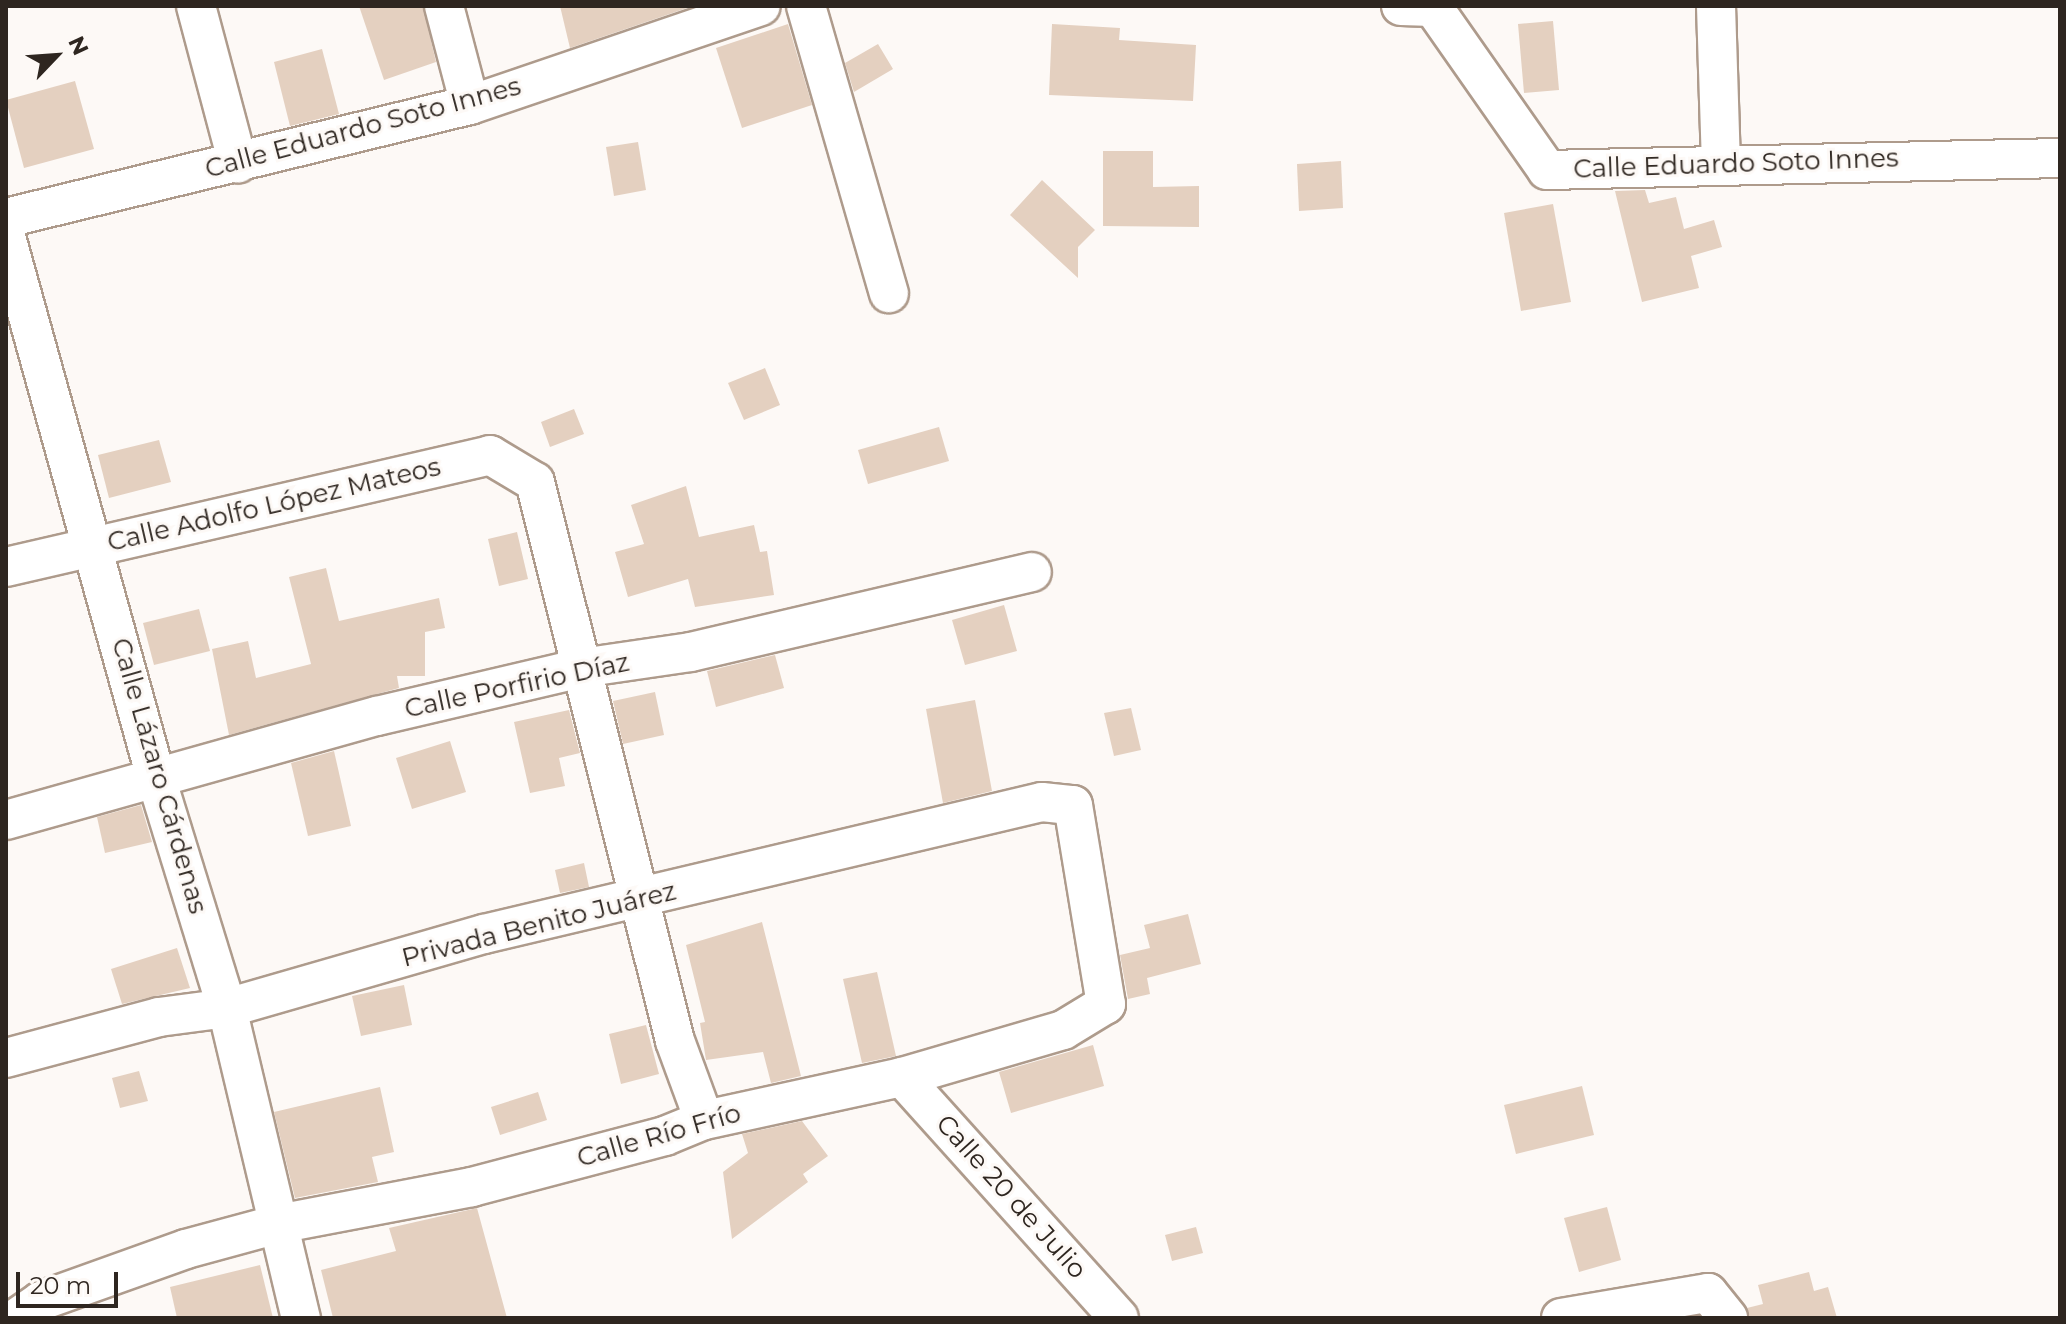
<!DOCTYPE html>
<html>
<head>
<meta charset="utf-8">
<style>
  body { margin:0 }
  #map { position:relative; width:2066px; height:1324px; overflow:hidden; background:#fdf9f6; font-family:Montserrat,sans-serif }
  div>[style] { position:absolute }
  .building>* { inset:0; background:#e4d0c0 }
  .roads { filter:drop-shadow(2px 0 #ae9b8c) drop-shadow(-2px 0 #ae9b8c) drop-shadow(0 2px #ae9b8c) drop-shadow(0 -2px #ae9b8c) }
  .street>* { height:38px; margin:-19px; padding:0 19px; transform-origin:19px; border-radius:19px; background:#fff }
  span { translate:-50% -50%; white-space:nowrap; text-align:center; line-height:1.15; -webkit-text-stroke:6px #fdf9f6; paint-order:stroke }
  .street-label { font-size:26px; color:#2e2620 }
  .frame { position:absolute; inset:0; border:8px solid #2e2620; pointer-events:none }
  .north { position:absolute; left:16px; top:16px; width:80px; height:80px; -webkit-text-stroke:6px #fdf9f6; paint-order:stroke; rotate:65deg; font-size:22px; font-weight:700; line-height:32px; text-align:center; color:#2e2620 }
  .north::after { content:''; display:block; margin:auto; width:28px; height:36px; background:#2e2620; clip-path:polygon(50% 0,100% 100%,50% 72%,0 100%) }
  .scale { position:absolute; left:16px; top:1272px; width:102px; height:36px; box-sizing:border-box; border:4px solid #2e2620; border-top:0; padding-left:10px; font-size:24px; line-height:28px; white-space:nowrap; color:#2e2620; -webkit-text-stroke:6px #fdf9f6; paint-order:stroke }
</style>
</head>
<body>
<div id="map">
  <div class="building">
    <div style="clip-path:polygon(359px 6px,423px 6px,436px 62px,384px 80px)"></div>
    <div style="clip-path:polygon(560px 6px,693px 6px,570px 48px)"></div>
    <div style="clip-path:polygon(1553px 21px,1559px 90px,1524px 93px,1518px 24px)"></div>
    <div style="clip-path:polygon(788px 24px,812px 105px,742px 128px,716px 48px)"></div>
    <div style="clip-path:polygon(1052px 24px,1120px 28px,1119px 40px,1196px 45px,1193px 101px,1049px 95px)"></div>
    <div style="clip-path:polygon(878px 44px,893px 69px,854px 92px,845px 63px)"></div>
    <div style="clip-path:polygon(322px 49px,339px 114px,290px 126px,274px 62px)"></div>
    <div style="clip-path:polygon(75px 81px,94px 149px,24px 168px,6px 100px)"></div>
    <div style="clip-path:polygon(638px 142px,646px 190px,614px 196px,606px 147px)"></div>
    <div style="clip-path:polygon(1103px 151px,1153px 151px,1153px 187px,1199px 186px,1199px 227px,1103px 226px)"></div>
    <div style="clip-path:polygon(1341px 161px,1343px 208px,1299px 211px,1297px 164px)"></div>
    <div style="clip-path:polygon(1042px 180px,1095px 230px,1078px 247px,1078px 278px,1010px 215px)"></div>
    <div style="clip-path:polygon(1645px 190px,1649px 203px,1676px 197px,1684px 229px,1714px 220px,1722px 247px,1691px 256px,1699px 288px,1642px 302px,1615px 191px)"></div>
    <div style="clip-path:polygon(1553px 204px,1571px 302px,1521px 311px,1504px 213px)"></div>
    <div style="clip-path:polygon(765px 368px,780px 405px,744px 420px,728px 383px)"></div>
    <div style="clip-path:polygon(574px 409px,584px 434px,550px 447px,541px 422px)"></div>
    <div style="clip-path:polygon(939px 427px,949px 461px,868px 484px,858px 450px)"></div>
    <div style="clip-path:polygon(159px 440px,171px 482px,109px 498px,98px 455px)"></div>
    <div style="clip-path:polygon(686px 486px,699px 537px,754px 525px,760px 552px,767px 551px,774px 595px,695px 607px,688px 579px,628px 597px,615px 552px,644px 544px,631px 505px)"></div>
    <div style="clip-path:polygon(517px 532px,528px 579px,499px 586px,488px 539px)"></div>
    <div style="clip-path:polygon(326px 568px,339px 621px,439px 598px,445px 628px,425px 632px,425px 676px,397px 676px,399px 688px,229px 735px,212px 649px,248px 641px,256px 678px,311px 664px,289px 577px)"></div>
    <div style="clip-path:polygon(1004px 605px,1017px 651px,965px 665px,952px 620px)"></div>
    <div style="clip-path:polygon(199px 609px,210px 651px,154px 665px,143px 623px)"></div>
    <div style="clip-path:polygon(775px 655px,784px 688px,716px 707px,707px 671px)"></div>
    <div style="clip-path:polygon(655px 692px,664px 735px,623px 744px,613px 701px)"></div>
    <div style="clip-path:polygon(975px 700px,992px 791px,943px 803px,926px 709px)"></div>
    <div style="clip-path:polygon(1131px 708px,1141px 750px,1114px 756px,1104px 713px)"></div>
    <div style="clip-path:polygon(569px 710px,580px 753px,559px 758px,565px 786px,530px 793px,514px 722px)"></div>
    <div style="clip-path:polygon(450px 741px,466px 792px,412px 809px,396px 758px)"></div>
    <div style="clip-path:polygon(334px 751px,351px 826px,308px 836px,291px 763px)"></div>
    <div style="clip-path:polygon(141px 805px,152px 842px,105px 853px,97px 817px)"></div>
    <div style="clip-path:polygon(584px 863px,589px 887px,560px 893px,555px 870px)"></div>
    <div style="clip-path:polygon(1188px 914px,1201px 964px,1147px 978px,1150px 994px,1128px 999px,1120px 955px,1150px 948px,1144px 925px)"></div>
    <div style="clip-path:polygon(762px 922px,801px 1076px,771px 1083px,763px 1052px,706px 1060px,700px 1023px,705px 1022px,686px 945px)"></div>
    <div style="clip-path:polygon(177px 948px,190px 988px,122px 1004px,111px 969px)"></div>
    <div style="clip-path:polygon(877px 972px,896px 1056px,862px 1063px,843px 979px)"></div>
    <div style="clip-path:polygon(404px 985px,412px 1025px,361px 1036px,352px 996px)"></div>
    <div style="clip-path:polygon(646px 1025px,659px 1074px,621px 1084px,609px 1034px)"></div>
    <div style="clip-path:polygon(1093px 1045px,1104px 1086px,1011px 1113px,999px 1072px)"></div>
    <div style="clip-path:polygon(139px 1071px,148px 1101px,120px 1108px,112px 1078px)"></div>
    <div style="clip-path:polygon(1582px 1086px,1594px 1135px,1516px 1154px,1504px 1105px)"></div>
    <div style="clip-path:polygon(380px 1087px,394px 1152px,372px 1157px,378px 1182px,295px 1198px,274px 1112px)"></div>
    <div style="clip-path:polygon(538px 1092px,547px 1120px,500px 1135px,491px 1107px)"></div>
    <div style="clip-path:polygon(802px 1121px,828px 1156px,803px 1174px,808px 1182px,732px 1239px,723px 1172px,748px 1153px,742px 1134px)"></div>
    <div style="clip-path:polygon(1607px 1207px,1621px 1260px,1579px 1272px,1564px 1218px)"></div>
    <div style="clip-path:polygon(477px 1208px,507px 1318px,333px 1318px,321px 1270px,396px 1251px,389px 1228px)"></div>
    <div style="clip-path:polygon(1196px 1227px,1203px 1253px,1172px 1261px,1165px 1235px)"></div>
    <div style="clip-path:polygon(260px 1265px,273px 1318px,177px 1318px,170px 1287px)"></div>
    <div style="clip-path:polygon(1809px 1272px,1814px 1291px,1828px 1287px,1837px 1318px,1749px 1318px,1747px 1308px,1763px 1304px,1758px 1285px)"></div>
  </div>
  <div class="roads">
    <div class="street">
      <div style="left:196px;top:6px;width:163px;rotate:75.1deg"></div>
      <div style="left:444px;top:6px;width:102px;rotate:75.3deg"></div>
      <div style="left:806px;top:6px;width:299px;rotate:73.9deg"></div>
      <div style="left:1401px;top:6px;width:32px;rotate:2deg"></div>
      <div style="left:1433px;top:7px;width:199px;rotate:55deg"></div>
      <div style="left:1547px;top:170px;width:513px;rotate:-1.34deg"></div>
      <div style="left:1716px;top:6px;width:159px;rotate:88.2deg"></div>
      <div style="left:6px;top:218px;width:478px;rotate:-13.7deg"></div>
      <div style="left:470px;top:105px;width:307px;rotate:-18.8deg"></div>
      <div style="left:6px;top:237px;width:565px;rotate:74.49deg"></div>
      <div style="left:157px;top:781px;width:238px;rotate:72.9deg"></div>
      <div style="left:227px;top:1008px;width:319px;rotate:76.6deg"></div>
      <div style="left:6px;top:567px;width:497px;rotate:-13deg"></div>
      <div style="left:490px;top:455px;width:52px;rotate:31deg"></div>
      <div style="left:535px;top:482px;width:576px;rotate:75.94deg"></div>
      <div style="left:675px;top:1041px;width:84px;rotate:69.8deg"></div>
      <div style="left:6px;top:820px;width:385px;rotate:-15.7deg"></div>
      <div style="left:377px;top:716px;width:210px;rotate:-13.2deg"></div>
      <div style="left:581px;top:668px;width:111px;rotate:-8.3deg"></div>
      <div style="left:691px;top:652px;width:350px;rotate:-13.2deg"></div>
      <div style="left:6px;top:1058px;width:158px;rotate:-15deg"></div>
      <div style="left:159px;top:1017px;width:69px;rotate:-7.5deg"></div>
      <div style="left:227px;top:1008px;width:267px;rotate:-16.1deg"></div>
      <div style="left:484px;top:934px;width:573px;rotate:-13.31deg"></div>
      <div style="left:1042px;top:802px;width:31px;rotate:6deg"></div>
      <div style="left:1073px;top:805px;width:202px;rotate:80.6deg"></div>
      <div style="left:1106px;top:1004px;width:50px;rotate:148.8deg"></div>
      <div style="left:1063px;top:1030px;width:168px;rotate:163.7deg"></div>
      <div style="left:902px;top:1077px;width:203px;rotate:167.7deg"></div>
      <div style="left:704px;top:1120px;width:42px;rotate:157.7deg"></div>
      <div style="left:665px;top:1136px;width:200px;rotate:165.2deg"></div>
      <div style="left:472px;top:1187px;width:197px;rotate:169.2deg"></div>
      <div style="left:278px;top:1224px;width:95px;rotate:164.8deg"></div>
      <div style="left:186px;top:1249px;width:154px;rotate:160.3deg"></div>
      <div style="left:41px;top:1301px;width:29px;rotate:145deg"></div>
      <div style="left:902px;top:1077px;width:324px;rotate:48deg"></div>
      <div style="left:1561px;top:1318px;width:149px;rotate:-9.7deg"></div>
      <div style="left:1708px;top:1293px;width:32px;rotate:51deg"></div>
    </div>
  </div>
  <div class="street-label">
    <span style="left:363px;top:128px;rotate:-15deg">Calle Eduardo Soto Innes</span>
    <span style="left:1736px;top:164px;rotate:-2deg">Calle Eduardo Soto Innes</span>
    <span style="left:274px;top:505px;rotate:-13deg">Calle Adolfo López Mateos</span>
    <span style="left:517px;top:686px;rotate:-12deg">Calle Porfirio Díaz</span>
    <span style="left:159px;top:776px;rotate:74deg">Calle Lázaro Cárdenas</span>
    <span style="left:539px;top:925px;rotate:-14deg">Privada Benito Juárez</span>
    <span style="left:659px;top:1136px;rotate:-16deg">Calle Río Frío</span>
    <span style="left:1011px;top:1197px;rotate:48deg">Calle 20 de Julio</span>
  </div>
  <div class="frame"></div>
  <div class="north">N</div>
  <div class="scale">20 m</div>
</div>
</body>
</html>
